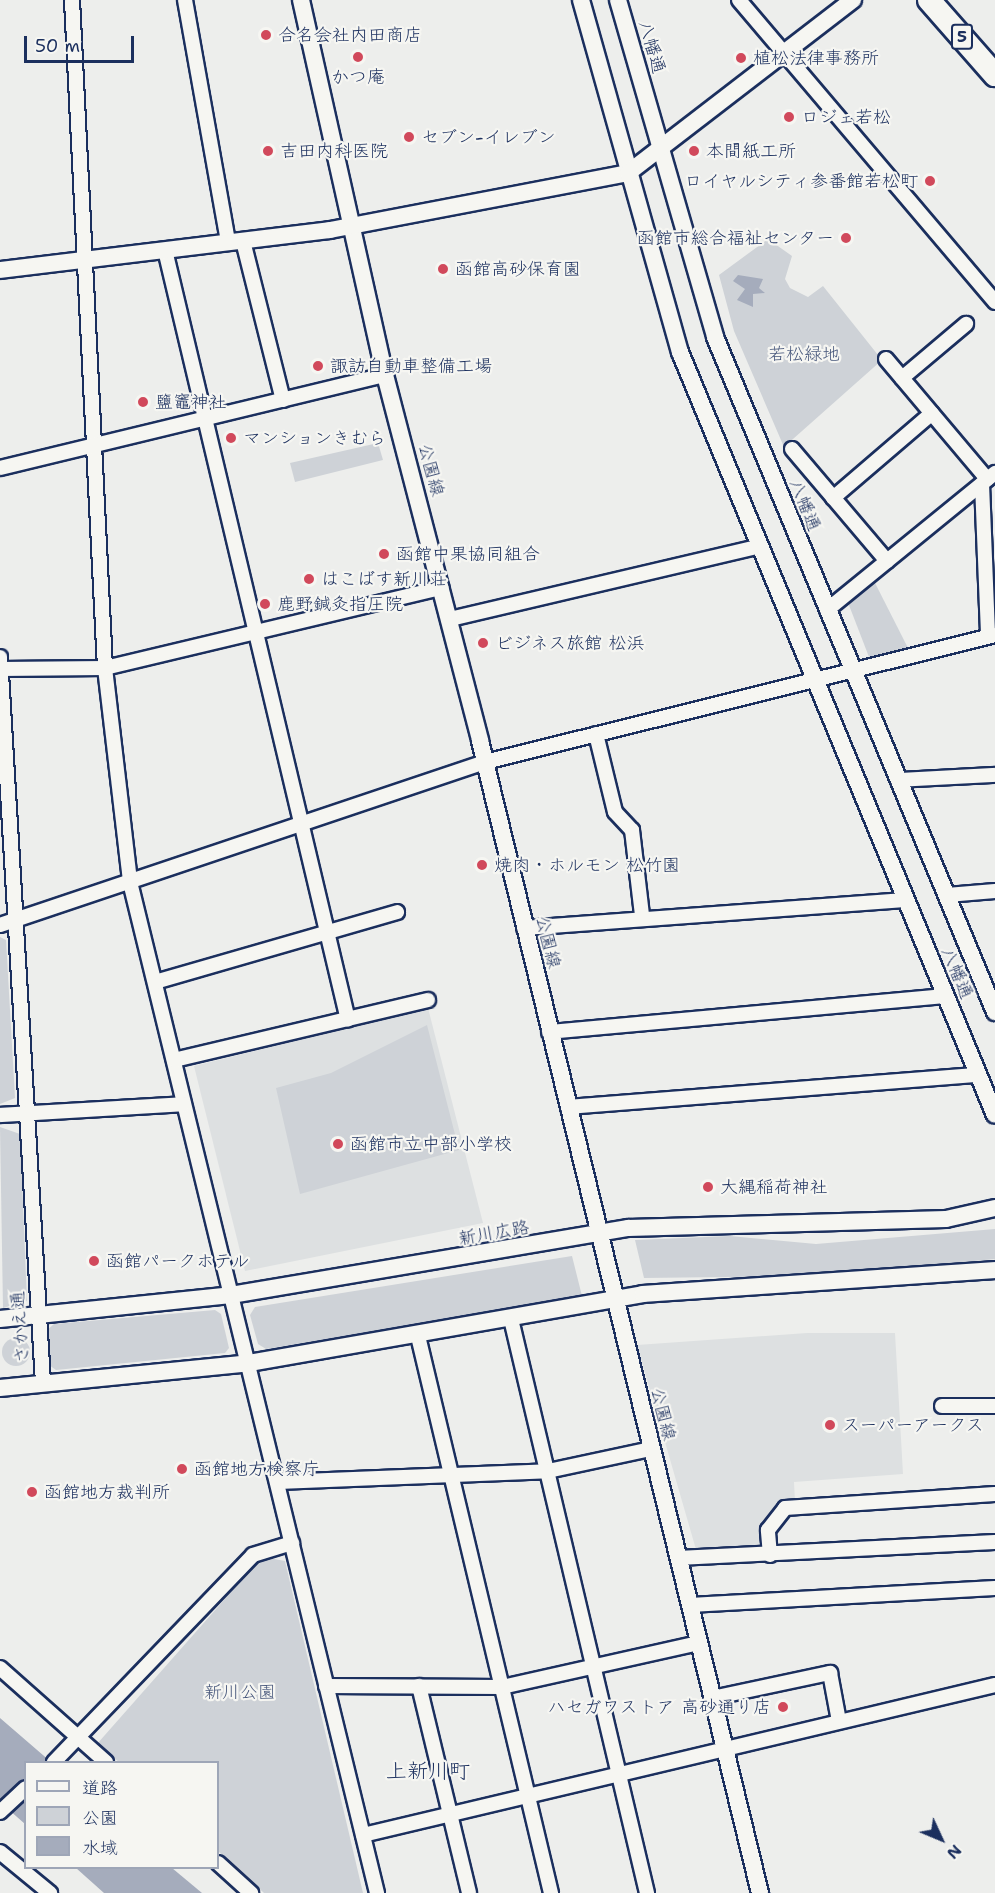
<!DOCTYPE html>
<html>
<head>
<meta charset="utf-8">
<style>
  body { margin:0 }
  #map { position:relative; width:995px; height:1893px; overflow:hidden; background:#edeeec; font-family:"Shantell Sans","Klee One",sans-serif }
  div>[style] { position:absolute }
  .built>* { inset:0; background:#dde0e1 }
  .green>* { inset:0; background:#ced2d7 }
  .round { border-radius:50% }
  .water>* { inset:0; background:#a5acbc }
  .roads { filter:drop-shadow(2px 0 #1b2f5e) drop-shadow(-2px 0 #1b2f5e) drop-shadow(0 2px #1b2f5e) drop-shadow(0 -2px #1b2f5e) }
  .minor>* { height:14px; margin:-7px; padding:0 7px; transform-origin:7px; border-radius:7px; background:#f6f6f2 }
  .tertiary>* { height:16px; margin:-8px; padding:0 8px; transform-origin:8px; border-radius:8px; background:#f6f6f2 }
  .trunk>* { height:22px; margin:-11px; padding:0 11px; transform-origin:11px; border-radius:11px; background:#f6f6f2 }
  .dots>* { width:16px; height:16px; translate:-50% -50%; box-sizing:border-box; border:3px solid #f6f6f2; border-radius:50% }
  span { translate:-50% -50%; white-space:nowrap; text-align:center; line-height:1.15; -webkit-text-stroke:4.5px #f6f6f2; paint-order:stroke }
  .shield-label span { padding:2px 4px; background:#f6f6f2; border:2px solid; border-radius:4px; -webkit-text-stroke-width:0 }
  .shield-label { font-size:16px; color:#1b2f5e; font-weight:700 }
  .poi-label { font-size:18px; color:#1b2f5e }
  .left { translate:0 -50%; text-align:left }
  .right { translate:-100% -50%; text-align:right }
  .street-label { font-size:18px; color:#1b2f5e }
  .park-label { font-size:18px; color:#48587c }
  .quarter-label { font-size:21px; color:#1b2f5e }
  .legend { position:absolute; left:24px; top:1761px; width:195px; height:108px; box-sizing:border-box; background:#f6f6f2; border:2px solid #9ea6b7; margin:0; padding:8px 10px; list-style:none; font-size:18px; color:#1b2f5e }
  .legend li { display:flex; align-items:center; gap:12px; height:30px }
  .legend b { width:30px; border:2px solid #9ea6b7 }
  .north { position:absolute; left:911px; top:1809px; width:60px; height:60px; -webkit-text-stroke:4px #f6f6f2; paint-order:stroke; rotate:134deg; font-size:16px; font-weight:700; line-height:24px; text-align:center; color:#1b2f5e }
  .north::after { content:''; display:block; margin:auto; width:21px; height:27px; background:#1b2f5e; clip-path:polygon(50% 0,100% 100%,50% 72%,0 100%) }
  .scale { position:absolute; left:24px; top:36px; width:110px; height:27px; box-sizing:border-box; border:3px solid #1b2f5e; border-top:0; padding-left:8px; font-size:18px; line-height:21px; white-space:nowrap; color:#1b2f5e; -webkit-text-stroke:4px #f6f6f2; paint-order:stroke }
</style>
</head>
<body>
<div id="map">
  <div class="built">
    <div style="clip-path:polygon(428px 1008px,483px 1223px,245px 1271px,194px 1066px)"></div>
    <div style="clip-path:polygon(807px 1333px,895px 1333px,903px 1474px,794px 1482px,795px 1502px,782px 1506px,766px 1553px,697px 1553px,637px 1345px)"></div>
  </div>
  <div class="green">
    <div style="clip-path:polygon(768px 239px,792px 256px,785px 279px,790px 288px,808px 297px,823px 286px,882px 360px,784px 447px,734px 331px,719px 275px)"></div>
    <div style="clip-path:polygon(378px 443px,383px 460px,295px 482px,290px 463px)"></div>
    <div style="clip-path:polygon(873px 579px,908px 648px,869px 657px,847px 600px)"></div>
    <div style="clip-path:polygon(0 937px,6px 940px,15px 1098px,0 1104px)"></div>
    <div style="clip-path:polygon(427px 1025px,459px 1150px,300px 1194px,276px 1088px,331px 1073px)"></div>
    <div style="clip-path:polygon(0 1127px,20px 1134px,27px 1301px,3px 1308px)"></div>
    <div style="clip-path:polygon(995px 1229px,995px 1259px,817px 1276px,644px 1278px,635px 1240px,730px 1236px,816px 1244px)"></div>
    <div style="clip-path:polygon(572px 1256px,582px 1296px,266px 1349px,258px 1344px,250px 1315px,255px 1307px)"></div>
    <div style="clip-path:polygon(215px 1310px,221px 1314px,229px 1348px,225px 1353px,56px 1370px,49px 1365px,46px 1331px,54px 1324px)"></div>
    <div class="round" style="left:2px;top:1338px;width:28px;height:28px"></div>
    <div style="clip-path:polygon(269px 1558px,285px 1561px,363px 1893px,264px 1893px,218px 1851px,218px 1762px,119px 1762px,97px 1744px,254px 1566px)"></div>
  </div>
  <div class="water">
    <div style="clip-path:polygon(738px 275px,763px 279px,759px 288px,765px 293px,753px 294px,753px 307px,737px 300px,745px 289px,733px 281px)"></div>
    <div style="clip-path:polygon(0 1718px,51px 1762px,26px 1762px,25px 1824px,0 1802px)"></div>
    <div style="clip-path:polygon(76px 1868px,172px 1868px,202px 1893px,104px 1893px)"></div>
  </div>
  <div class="roads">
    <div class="minor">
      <div style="left:72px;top:0;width:669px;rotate:87.17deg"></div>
      <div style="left:105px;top:668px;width:215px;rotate:83.3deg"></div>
      <div style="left:130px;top:882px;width:1041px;rotate:76.27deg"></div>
      <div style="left:185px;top:0;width:246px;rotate:79.9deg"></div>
      <div style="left:739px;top:0;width:396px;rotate:49.7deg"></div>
      <div style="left:243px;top:241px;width:164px;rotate:75.9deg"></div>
      <div style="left:165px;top:250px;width:791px;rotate:76.63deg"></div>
      <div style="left:886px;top:359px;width:157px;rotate:49.9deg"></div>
      <div style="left:902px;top:378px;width:84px;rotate:-40.2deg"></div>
      <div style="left:792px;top:449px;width:147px;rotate:49.7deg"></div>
      <div style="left:0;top:468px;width:396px;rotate:-13.6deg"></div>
      <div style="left:982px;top:484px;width:152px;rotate:87.7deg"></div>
      <div style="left:833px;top:498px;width:130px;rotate:-40.6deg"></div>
      <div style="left:827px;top:610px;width:217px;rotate:-39.2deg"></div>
      <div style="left:450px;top:619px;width:319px;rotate:-13.2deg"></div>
      <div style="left:0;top:657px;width:727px;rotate:86.61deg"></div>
      <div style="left:0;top:669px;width:105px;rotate:-0.5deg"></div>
      <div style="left:105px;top:668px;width:346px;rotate:-13.4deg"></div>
      <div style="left:596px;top:734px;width:80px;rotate:76.3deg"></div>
      <div style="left:615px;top:812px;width:25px;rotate:47deg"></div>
      <div style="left:632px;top:830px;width:86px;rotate:83.3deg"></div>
      <div style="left:898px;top:780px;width:97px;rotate:-3deg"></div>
      <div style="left:947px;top:895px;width:48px;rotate:-4.8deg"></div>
      <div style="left:0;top:925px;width:512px;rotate:-18.58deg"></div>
      <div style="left:485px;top:762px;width:526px;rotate:-13.98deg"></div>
      <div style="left:524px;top:928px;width:382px;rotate:-4.2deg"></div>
      <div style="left:155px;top:982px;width:252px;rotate:-16.1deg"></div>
      <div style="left:549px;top:1032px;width:399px;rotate:-5.2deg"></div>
      <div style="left:174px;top:1060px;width:261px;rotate:-13.3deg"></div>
      <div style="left:568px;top:1107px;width:411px;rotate:-4.5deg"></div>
      <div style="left:0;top:1115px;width:184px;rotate:-3.4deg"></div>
      <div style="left:511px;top:1319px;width:590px;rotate:76.67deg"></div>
      <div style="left:418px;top:1336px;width:573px;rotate:76.57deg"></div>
      <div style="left:942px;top:1406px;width:53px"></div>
      <div style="left:278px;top:1482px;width:270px;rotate:-2.3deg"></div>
      <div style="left:548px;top:1471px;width:105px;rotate:-12.1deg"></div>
      <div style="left:770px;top:1555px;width:25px;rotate:-95deg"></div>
      <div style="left:768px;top:1530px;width:28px;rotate:-52deg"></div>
      <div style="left:785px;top:1508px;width:210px;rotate:-3.8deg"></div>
      <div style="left:678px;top:1558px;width:317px;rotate:-2.9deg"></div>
      <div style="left:690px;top:1605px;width:305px;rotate:-3.2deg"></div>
      <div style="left:0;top:1668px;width:142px;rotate:41.6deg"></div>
      <div style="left:326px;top:1686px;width:176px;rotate:0.3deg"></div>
      <div style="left:502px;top:1687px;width:202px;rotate:-12.6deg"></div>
      <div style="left:419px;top:1686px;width:213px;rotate:76.4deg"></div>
      <div style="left:712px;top:1698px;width:121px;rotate:-12deg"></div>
      <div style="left:830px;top:1673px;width:49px;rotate:79.4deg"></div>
      <div style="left:54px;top:1762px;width:287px;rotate:-46.1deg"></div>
      <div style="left:253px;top:1555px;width:41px;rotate:-17.1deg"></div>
      <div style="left:0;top:1812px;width:35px;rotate:-43deg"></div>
      <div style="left:363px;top:1835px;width:650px;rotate:-13.35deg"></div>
      <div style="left:0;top:1852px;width:65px;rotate:39.4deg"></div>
      <div style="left:218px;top:1863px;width:45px;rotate:42.3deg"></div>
    </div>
    <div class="tertiary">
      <div style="left:301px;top:0;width:384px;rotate:77.4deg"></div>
      <div style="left:385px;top:375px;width:378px;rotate:75.4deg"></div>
      <div style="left:480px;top:741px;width:1186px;rotate:76.34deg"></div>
      <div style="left:581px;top:0;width:366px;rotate:74.3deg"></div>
      <div style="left:680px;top:352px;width:825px;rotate:67.57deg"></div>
      <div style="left:618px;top:0;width:351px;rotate:73.9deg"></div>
      <div style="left:715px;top:337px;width:731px;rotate:67.47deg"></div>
      <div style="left:0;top:270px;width:332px;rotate:-6.9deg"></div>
      <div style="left:330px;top:230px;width:303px;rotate:-10.8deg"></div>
      <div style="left:628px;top:173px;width:284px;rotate:-37.6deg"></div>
      <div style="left:0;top:1319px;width:232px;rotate:-5.9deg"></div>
      <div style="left:231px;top:1295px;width:403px;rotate:-9.6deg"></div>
      <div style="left:628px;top:1228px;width:318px;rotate:-1.6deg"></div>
      <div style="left:946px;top:1219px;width:50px;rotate:-12.7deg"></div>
      <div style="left:0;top:1388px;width:250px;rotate:-5.7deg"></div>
      <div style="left:249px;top:1363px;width:400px;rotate:-9.9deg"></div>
      <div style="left:643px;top:1294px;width:353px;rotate:-3.9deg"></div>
    </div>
    <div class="trunk">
      <div style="left:929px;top:0;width:100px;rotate:48.7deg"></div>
    </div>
  </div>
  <div class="dots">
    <div style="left:266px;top:35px;background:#d1495b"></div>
    <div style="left:358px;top:57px;background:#d1495b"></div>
    <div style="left:741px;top:58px;background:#d1495b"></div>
    <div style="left:789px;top:117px;background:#d1495b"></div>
    <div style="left:409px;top:137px;background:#d1495b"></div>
    <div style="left:268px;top:151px;background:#d1495b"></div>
    <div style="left:694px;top:151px;background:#d1495b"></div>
    <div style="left:930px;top:181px;background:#d1495b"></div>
    <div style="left:846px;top:238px;background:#d1495b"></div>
    <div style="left:443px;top:269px;background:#d1495b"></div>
    <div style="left:318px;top:366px;background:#d1495b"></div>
    <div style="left:143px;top:402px;background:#d1495b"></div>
    <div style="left:231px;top:438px;background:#d1495b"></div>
    <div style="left:384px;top:554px;background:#d1495b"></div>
    <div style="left:309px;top:579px;background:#d1495b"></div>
    <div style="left:265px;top:604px;background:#d1495b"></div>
    <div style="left:483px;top:643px;background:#d1495b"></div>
    <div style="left:482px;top:865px;background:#d1495b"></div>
    <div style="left:338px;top:1144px;background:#d1495b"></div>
    <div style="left:708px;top:1187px;background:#d1495b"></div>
    <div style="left:94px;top:1261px;background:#d1495b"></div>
    <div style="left:830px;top:1425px;background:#d1495b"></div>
    <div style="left:182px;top:1469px;background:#d1495b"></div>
    <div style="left:32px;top:1492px;background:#d1495b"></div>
    <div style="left:783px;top:1707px;background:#d1495b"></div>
  </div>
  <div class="shield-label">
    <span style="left:962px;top:37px">5</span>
  </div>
  <div class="poi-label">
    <span class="left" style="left:278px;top:35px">合名会社内田商店</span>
    <span class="left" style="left:753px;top:58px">植松法律事務所</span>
    <span style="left:358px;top:77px">かつ庵</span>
    <span class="left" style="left:801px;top:117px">ロジェ若松</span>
    <span class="left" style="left:421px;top:137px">セブン-イレブン</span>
    <span class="left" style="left:280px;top:151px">吉田内科医院</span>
    <span class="left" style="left:706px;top:151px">本間紙工所</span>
    <span class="right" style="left:918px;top:181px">ロイヤルシティ参番館若松町</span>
    <span class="right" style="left:834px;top:238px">函館市総合福祉センター</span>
    <span class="left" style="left:455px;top:269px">函館高砂保育園</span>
    <span class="left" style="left:330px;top:366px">諏訪自動車整備工場</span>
    <span class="left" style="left:155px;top:402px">鹽竈神社</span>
    <span class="left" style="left:243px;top:438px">マンションきむら</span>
    <span class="left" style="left:396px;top:554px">函館中果協同組合</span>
    <span class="left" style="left:321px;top:579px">はこばす新川荘</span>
    <span class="left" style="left:277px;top:604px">鹿野鍼灸指圧院</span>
    <span class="left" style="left:495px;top:643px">ビジネス旅館 松浜</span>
    <span class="left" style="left:494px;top:865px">焼肉・ホルモン 松竹園</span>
    <span class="left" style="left:350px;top:1144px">函館市立中部小学校</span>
    <span class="left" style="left:720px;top:1187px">大縄稲荷神社</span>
    <span class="left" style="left:106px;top:1261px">函館パークホテル</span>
    <span class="left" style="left:842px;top:1425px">スーパーアークス</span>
    <span class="left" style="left:194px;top:1469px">函館地方検察庁</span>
    <span class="left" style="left:44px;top:1492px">函館地方裁判所</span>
    <span class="right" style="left:771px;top:1707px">ハセガワストア 高砂通り店</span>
  </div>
  <div class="street-label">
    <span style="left:652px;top:47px;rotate:74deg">八幡通</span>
    <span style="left:431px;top:470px;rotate:75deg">公園線</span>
    <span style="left:805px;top:505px;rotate:68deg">八幡通</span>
    <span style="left:548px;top:942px;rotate:76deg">公園線</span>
    <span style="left:957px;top:973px;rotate:67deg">八幡通</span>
    <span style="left:494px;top:1233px;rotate:-10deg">新川広路</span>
    <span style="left:20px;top:1327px;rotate:-94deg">さかえ通</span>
    <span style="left:663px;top:1414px;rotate:76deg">公園線</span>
  </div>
  <div class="park-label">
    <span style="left:804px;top:354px">若松緑地</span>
    <span style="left:240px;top:1692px">新川公園</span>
  </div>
  <div class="quarter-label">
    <span style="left:428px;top:1771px">上新川町</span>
  </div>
  <ul class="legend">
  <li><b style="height:8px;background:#f6f6f2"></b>道路</li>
  <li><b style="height:16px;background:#ced2d7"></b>公園</li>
  <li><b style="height:16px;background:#a5acbc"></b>水域</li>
  </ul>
  <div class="north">N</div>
  <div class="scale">50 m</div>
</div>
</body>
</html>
